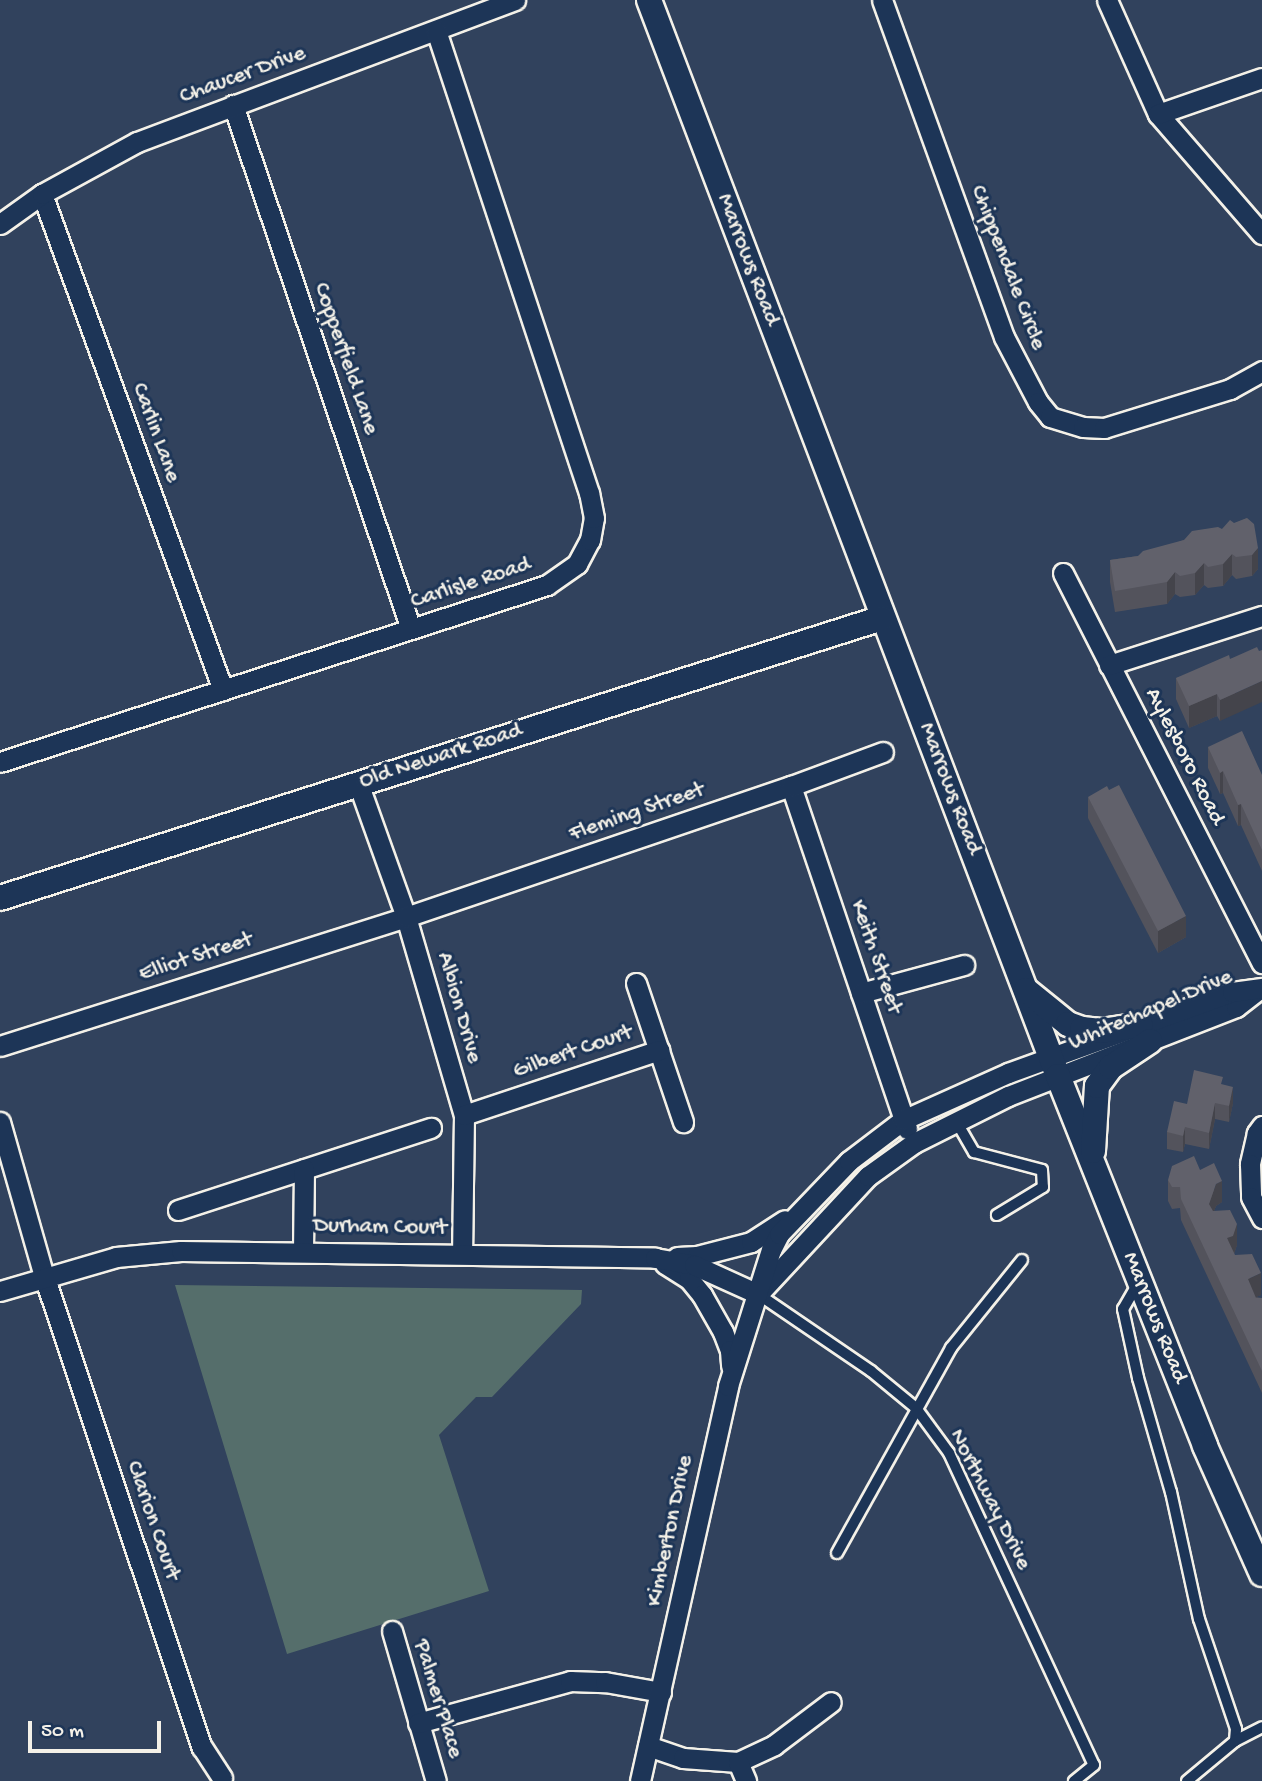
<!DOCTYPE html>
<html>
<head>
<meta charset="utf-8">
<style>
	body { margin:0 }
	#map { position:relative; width:1262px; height:1781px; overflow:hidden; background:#31425d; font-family:"Gochi Hand",sans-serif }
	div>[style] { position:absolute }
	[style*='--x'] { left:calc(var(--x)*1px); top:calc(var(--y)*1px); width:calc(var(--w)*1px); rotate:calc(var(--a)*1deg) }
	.green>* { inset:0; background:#556e6b }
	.roads { filter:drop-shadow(2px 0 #f4f1e8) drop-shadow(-2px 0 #f4f1e8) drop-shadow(0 2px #f4f1e8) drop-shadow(0 -2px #f4f1e8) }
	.service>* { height:10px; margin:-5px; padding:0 5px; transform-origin:5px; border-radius:5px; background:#1d3557 }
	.minor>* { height:19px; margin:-9.5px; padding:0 9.5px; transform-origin:9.5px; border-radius:9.5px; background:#1d3557 }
	.tertiary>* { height:24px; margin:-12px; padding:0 12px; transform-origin:12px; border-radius:12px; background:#1d3557 }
	.wall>* { inset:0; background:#53535c }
	.shaded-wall>* { inset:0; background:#44444b }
	.building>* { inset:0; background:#61616b }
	span { translate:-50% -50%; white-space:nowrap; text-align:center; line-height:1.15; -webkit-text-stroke:6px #1d3557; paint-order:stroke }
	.street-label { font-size:23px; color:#f4f1e8 }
	.scale { position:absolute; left:28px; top:1721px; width:133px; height:32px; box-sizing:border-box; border:4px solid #f4f1e8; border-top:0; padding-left:9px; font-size:21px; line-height:24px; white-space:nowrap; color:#f4f1e8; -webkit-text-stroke:5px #1d3557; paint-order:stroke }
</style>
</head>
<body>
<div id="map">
	<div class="green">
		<i style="clip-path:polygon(175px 1285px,582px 1290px,581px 1304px,492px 1397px,476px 1397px,439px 1435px,489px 1591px,287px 1654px)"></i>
	</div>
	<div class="roads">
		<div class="service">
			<i style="--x:956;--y:1121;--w:36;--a:60"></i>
			<i style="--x:974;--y:1152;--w:70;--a:14.8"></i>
			<i style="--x:1042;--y:1170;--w:17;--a:87"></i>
			<i style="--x:1043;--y:1187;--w:54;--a:148.7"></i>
			<i style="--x:1137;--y:1285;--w:28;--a:120"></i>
			<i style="--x:1123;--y:1309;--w:71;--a:77.7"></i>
			<i style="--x:1138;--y:1378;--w:119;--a:73.9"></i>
			<i style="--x:1171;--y:1492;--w:130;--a:77.6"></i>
			<i style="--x:1199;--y:1619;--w:116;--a:71.4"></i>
			<i style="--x:1236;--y:1729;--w:12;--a:95"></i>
			<i style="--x:758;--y:1294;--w:137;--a:34.3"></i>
			<i style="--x:871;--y:1371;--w:58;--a:39.4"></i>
			<i style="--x:916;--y:1408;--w:56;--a:53.7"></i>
			<i style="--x:949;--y:1453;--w:344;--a:65.1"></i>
			<i style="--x:1094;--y:1765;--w:26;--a:141"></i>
			<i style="--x:837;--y:1553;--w:235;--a:-60.9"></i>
			<i style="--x:951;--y:1348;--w:113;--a:-51.1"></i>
			<i style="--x:1187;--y:1781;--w:62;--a:-39.8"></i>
			<i style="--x:1235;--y:1741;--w:30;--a:-27"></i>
		</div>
		<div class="minor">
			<i style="--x:882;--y:0;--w:358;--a:70.1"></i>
			<i style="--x:1004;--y:337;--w:73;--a:62.4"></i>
			<i style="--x:1038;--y:402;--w:19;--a:51"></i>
			<i style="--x:1050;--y:417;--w:34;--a:17"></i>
			<i style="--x:1083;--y:427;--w:21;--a:3"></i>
			<i style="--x:1104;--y:428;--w:132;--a:-17.2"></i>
			<i style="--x:1230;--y:389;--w:37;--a:-29"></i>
			<i style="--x:1107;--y:0;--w:125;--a:65.9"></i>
			<i style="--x:1158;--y:114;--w:159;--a:49.1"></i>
			<i style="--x:233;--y:105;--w:553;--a:71.24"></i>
			<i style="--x:1158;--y:114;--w:110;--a:-19.1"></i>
			<i style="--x:42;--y:194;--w:528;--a:69.95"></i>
			<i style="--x:0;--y:224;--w:52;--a:-35.5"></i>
			<i style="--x:42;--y:194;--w:108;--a:-28.7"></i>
			<i style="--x:137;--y:142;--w:404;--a:-20.6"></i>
			<i style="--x:1063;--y:573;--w:438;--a:63"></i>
			<i style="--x:1109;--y:665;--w:161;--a:-17.8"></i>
			<i style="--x:0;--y:762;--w:575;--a:-17.93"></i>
			<i style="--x:547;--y:585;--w:37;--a:-35"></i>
			<i style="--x:577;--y:564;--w:27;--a:-62"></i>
			<i style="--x:590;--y:540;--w:22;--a:-80"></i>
			<i style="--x:594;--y:518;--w:25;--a:-101"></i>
			<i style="--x:589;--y:493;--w:487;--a:-108.3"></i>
			<i style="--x:358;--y:783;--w:142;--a:70.3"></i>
			<i style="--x:406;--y:917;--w:206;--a:73.7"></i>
			<i style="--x:464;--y:1115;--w:139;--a:90.8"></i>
			<i style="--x:791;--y:786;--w:362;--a:71.3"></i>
			<i style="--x:636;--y:983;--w:147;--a:71.3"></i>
			<i style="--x:861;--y:993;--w:107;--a:-15.2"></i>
			<i style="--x:0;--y:1046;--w:426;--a:-17.6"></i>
			<i style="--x:406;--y:917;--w:407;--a:-18.8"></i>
			<i style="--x:791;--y:786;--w:98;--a:-20.3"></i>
			<i style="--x:464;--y:1115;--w:206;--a:-18.4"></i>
			<i style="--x:0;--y:1122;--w:160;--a:74.1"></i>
			<i style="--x:44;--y:1276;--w:497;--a:71.5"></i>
			<i style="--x:202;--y:1747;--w:37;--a:57"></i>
			<i style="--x:1262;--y:1126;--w:9;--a:126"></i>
			<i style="--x:1257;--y:1133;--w:32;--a:103"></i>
			<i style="--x:1250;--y:1164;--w:33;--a:88"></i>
			<i style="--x:1251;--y:1197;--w:24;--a:62"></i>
			<i style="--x:178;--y:1210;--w:266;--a:-18"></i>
			<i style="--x:303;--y:1251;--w:82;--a:-89.3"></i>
			<i style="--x:677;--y:1257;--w:20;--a:-3"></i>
			<i style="--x:697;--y:1256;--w:56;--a:-14.5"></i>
			<i style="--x:751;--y:1242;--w:40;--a:-32.9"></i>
			<i style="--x:665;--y:1264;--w:28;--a:32"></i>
			<i style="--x:689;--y:1279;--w:21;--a:51"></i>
			<i style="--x:702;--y:1295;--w:43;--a:60.4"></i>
			<i style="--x:723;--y:1332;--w:19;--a:69"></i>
			<i style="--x:730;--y:1350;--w:16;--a:86"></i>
			<i style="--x:0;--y:1291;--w:121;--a:-16.3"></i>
			<i style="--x:116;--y:1257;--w:65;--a:-5.3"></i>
			<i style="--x:181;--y:1251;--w:474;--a:0.8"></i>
			<i style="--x:655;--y:1258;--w:40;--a:10"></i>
			<i style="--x:694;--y:1265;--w:70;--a:24.4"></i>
			<i style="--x:761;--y:1291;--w:157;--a:-47.1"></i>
			<i style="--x:868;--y:1176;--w:57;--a:-35.7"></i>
			<i style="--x:914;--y:1143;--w:105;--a:-26.6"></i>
			<i style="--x:1008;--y:1096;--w:245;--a:-21.3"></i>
			<i style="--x:1236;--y:1007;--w:29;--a:-38"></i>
			<i style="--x:392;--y:1631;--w:156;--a:73.7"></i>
			<i style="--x:418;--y:1723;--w:158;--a:-15.4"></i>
			<i style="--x:570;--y:1681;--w:35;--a:2"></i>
			<i style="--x:605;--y:1682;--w:57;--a:10.1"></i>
			<i style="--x:648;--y:1746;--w:37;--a:19"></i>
			<i style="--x:683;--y:1758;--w:55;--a:4.2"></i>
			<i style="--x:738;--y:1762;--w:40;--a:-25"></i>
			<i style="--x:774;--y:1745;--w:71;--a:-37"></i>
			<i style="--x:738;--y:1762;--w:21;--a:67"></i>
			<i style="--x:640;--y:1781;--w:405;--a:-77.4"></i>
			<i style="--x:728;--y:1386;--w:143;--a:-72.5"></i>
			<i style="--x:771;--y:1250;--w:18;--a:-63"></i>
			<i style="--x:779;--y:1234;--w:101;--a:-46.2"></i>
			<i style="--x:849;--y:1161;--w:68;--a:-37.2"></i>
			<i style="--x:903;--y:1120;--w:115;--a:-24.1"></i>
			<i style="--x:1008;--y:1073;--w:238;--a:-19.9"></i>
			<i style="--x:1232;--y:992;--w:30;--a:-8"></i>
		</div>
		<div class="tertiary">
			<i style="--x:649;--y:0;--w:1151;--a:69.19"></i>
			<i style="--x:1058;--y:1076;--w:398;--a:68.3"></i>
			<i style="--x:1205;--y:1446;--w:140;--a:66"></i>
			<i style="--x:0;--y:898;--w:925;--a:-17.61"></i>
			<i style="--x:1026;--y:990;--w:54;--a:39"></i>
			<i style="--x:1068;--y:1024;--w:15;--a:20"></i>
			<i style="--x:1082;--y:1029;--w:19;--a:6"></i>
			<i style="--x:1101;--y:1031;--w:40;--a:-8.5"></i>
			<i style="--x:1093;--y:1151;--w:65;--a:-86.5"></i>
			<i style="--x:1097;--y:1086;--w:24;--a:-54"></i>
			<i style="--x:1111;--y:1067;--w:47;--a:-33.7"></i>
		</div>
	</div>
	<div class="wall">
		<i style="clip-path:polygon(1247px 518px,1258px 569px,1252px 576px,1236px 579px,1232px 575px,1223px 586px,1208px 588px,1204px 585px,1195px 595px,1180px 597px,1175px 594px,1167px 604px,1115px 612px,1110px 582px,1110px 560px,1138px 556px,1184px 540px,1222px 529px)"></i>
		<i style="clip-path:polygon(1259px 651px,1220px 721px,1217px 716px,1189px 728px,1176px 699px,1176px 678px,1230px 659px)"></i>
		<i style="clip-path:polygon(1208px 747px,1262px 775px,1262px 871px,1241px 825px,1238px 826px,1223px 793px,1220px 794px,1208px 768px)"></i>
		<i style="clip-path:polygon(1088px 797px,1186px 937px,1158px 953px,1088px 818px)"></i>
		<i style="clip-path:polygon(1223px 1085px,1233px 1103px,1229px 1122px,1215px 1119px,1209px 1149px,1185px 1144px,1183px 1152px,1167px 1149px,1167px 1132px,1187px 1104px)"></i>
		<i style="clip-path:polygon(1200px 1170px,1222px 1202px,1216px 1206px,1214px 1211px,1237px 1245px,1234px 1254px,1261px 1295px,1256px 1297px,1262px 1298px,1262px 1393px,1181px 1220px,1180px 1208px,1172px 1209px,1168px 1201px,1168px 1180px)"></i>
	</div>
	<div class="shaded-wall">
		<i style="clip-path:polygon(1258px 548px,1258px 569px,1252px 576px,1252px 555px)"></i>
		<i style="clip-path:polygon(1232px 554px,1232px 575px,1223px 586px,1223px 564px)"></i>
		<i style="clip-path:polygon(1204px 563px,1204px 585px,1195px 595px,1195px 573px)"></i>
		<i style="clip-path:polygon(1175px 572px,1175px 594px,1167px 604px,1167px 582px)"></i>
		<i style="clip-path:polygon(1262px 681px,1262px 702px,1220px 721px,1220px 700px)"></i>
		<i style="clip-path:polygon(1217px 694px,1217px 716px,1189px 728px,1189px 706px)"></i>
		<i style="clip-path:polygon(1223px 771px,1223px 793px,1220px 794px,1220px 773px)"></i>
		<i style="clip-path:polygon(1241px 804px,1241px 825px,1238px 826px,1238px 805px)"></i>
		<i style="clip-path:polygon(1186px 916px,1186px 937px,1158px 953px,1158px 931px)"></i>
		<i style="clip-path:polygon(1233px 1087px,1233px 1103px,1229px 1122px,1229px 1106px)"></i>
		<i style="clip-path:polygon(1215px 1103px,1215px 1119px,1209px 1149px,1209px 1133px)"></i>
		<i style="clip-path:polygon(1185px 1127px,1185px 1144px,1183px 1152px,1183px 1136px)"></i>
		<i style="clip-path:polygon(1222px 1181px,1222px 1202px,1216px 1206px,1209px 1225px,1209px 1204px,1216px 1184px)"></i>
		<i style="clip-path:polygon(1237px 1224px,1237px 1245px,1233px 1257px,1227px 1238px)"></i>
		<i style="clip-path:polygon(1261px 1273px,1261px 1295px,1248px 1301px,1248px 1279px)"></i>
	</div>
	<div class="building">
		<i style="clip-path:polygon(1247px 518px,1254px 524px,1258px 548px,1252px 555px,1236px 557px,1232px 554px,1223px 564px,1208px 567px,1204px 563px,1195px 573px,1180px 576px,1175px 572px,1167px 582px,1115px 591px,1110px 560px,1138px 556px,1143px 551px,1184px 540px,1192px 531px,1218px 527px,1222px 529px,1230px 520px,1234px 523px)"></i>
		<i style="clip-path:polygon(1257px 647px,1259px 651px,1262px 650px,1262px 681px,1220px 700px,1217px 694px,1189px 706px,1176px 678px,1229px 655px,1230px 659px)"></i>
		<i style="clip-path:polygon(1242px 731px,1262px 775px,1262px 850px,1241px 804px,1238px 805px,1223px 771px,1220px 773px,1208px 747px)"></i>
		<i style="clip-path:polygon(1119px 785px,1186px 916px,1158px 931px,1088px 797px,1107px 786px,1109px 790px)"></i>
		<i style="clip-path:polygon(1194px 1070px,1223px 1077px,1221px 1084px,1233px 1087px,1229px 1106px,1215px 1103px,1209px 1133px,1185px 1127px,1183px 1136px,1167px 1132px,1174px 1101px,1187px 1104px)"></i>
		<i style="clip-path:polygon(1194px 1156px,1200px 1170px,1214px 1163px,1222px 1181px,1216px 1184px,1209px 1204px,1213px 1211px,1230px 1210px,1237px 1224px,1233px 1236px,1227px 1238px,1235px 1255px,1252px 1254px,1261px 1273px,1248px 1279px,1256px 1298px,1262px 1298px,1262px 1371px,1181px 1199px,1180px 1187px,1172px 1187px,1168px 1180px,1172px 1166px)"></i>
	</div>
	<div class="street-label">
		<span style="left:243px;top:76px;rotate:-20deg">Chaucer Drive</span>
		<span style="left:747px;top:260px;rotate:69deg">Marrows Road</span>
		<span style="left:1007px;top:268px;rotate:69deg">Chippendale Circle</span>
		<span style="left:345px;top:359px;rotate:71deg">Copperfield Lane</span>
		<span style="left:155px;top:433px;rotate:70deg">Carlin Lane</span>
		<span style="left:471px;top:584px;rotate:-18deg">Carlisle Road</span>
		<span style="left:441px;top:757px;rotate:-18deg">Old Newark Road</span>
		<span style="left:1184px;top:757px;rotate:63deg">Aylesboro Road</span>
		<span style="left:949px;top:789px;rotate:69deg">Marrows Road</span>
		<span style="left:637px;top:813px;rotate:-19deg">Fleming Street</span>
		<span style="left:875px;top:957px;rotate:71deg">Keith Street</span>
		<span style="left:196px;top:958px;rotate:-18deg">Elliot Street</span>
		<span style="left:458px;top:1008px;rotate:74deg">Albion Drive</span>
		<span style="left:1151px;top:1011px;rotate:-23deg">Whitechapel Drive</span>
		<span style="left:573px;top:1053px;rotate:-19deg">Gilbert Court</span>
		<span style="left:380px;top:1228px;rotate:1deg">Durham Court</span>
		<span style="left:1154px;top:1318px;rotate:68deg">Marrows Road</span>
		<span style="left:989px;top:1500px;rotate:63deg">Northway Drive</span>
		<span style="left:152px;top:1521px;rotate:71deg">Clarion Court</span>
		<span style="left:671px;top:1531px;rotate:-78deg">Kimberton Drive</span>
		<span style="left:437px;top:1699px;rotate:73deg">Palmer Place</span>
	</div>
	<div class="scale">50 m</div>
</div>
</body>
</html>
